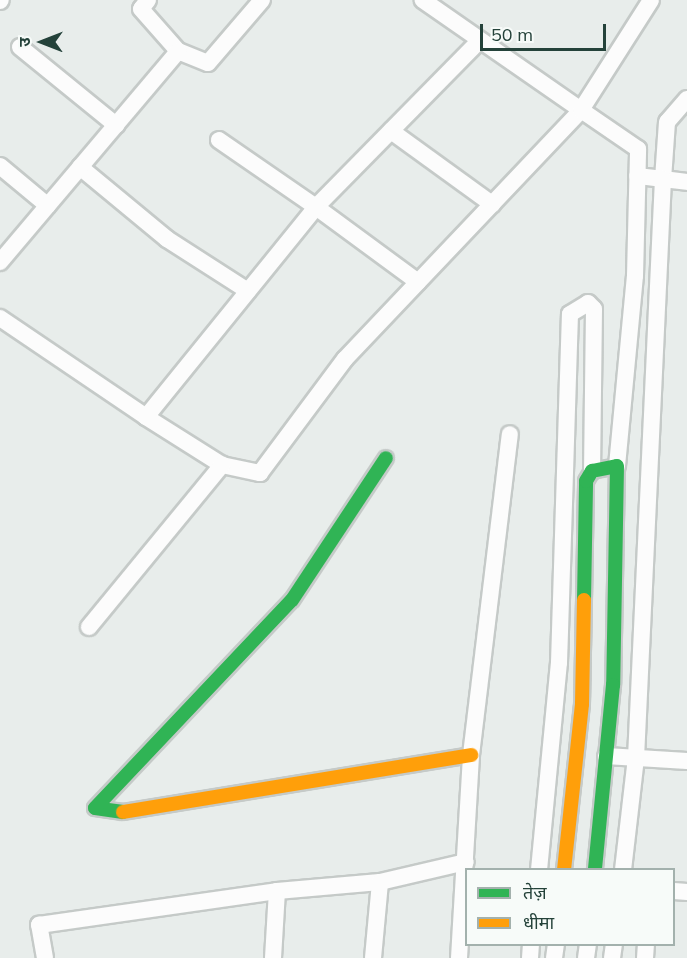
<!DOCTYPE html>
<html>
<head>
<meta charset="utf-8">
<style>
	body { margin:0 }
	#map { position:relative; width:687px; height:958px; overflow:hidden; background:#e8edeb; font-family:Mulish,"Noto Sans Devanagari",sans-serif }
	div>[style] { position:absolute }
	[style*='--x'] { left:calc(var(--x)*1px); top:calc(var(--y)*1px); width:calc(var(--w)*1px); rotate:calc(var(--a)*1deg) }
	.roads { filter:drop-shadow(2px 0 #c5cac8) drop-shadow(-2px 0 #c5cac8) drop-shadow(0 2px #c5cac8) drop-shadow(0 -2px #c5cac8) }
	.street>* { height:16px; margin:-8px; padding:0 8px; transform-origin:8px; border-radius:8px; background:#fcfcfc }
	.fast>* { height:14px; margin:-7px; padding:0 7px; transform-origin:7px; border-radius:7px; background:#30b455 }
	.slow>* { height:14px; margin:-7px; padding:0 7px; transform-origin:7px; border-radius:7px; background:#ff9f0a }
	span { translate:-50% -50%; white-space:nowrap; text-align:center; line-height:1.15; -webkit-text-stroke:4.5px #f7fbf9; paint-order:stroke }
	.legend { position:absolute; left:465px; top:868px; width:210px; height:78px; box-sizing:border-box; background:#f7fbf9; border:2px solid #a3b1ad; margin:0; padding:8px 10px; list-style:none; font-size:18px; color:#24423a }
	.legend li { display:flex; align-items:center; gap:12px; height:30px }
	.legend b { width:30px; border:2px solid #a3b1ad }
	.north { position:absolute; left:12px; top:12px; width:60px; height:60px; -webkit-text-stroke:4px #f7fbf9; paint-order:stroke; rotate:270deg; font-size:16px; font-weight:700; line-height:24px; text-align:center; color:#24423a }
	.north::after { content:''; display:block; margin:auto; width:21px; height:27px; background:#24423a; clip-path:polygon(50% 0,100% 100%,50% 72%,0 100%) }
	.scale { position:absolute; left:480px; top:24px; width:126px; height:27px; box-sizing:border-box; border:3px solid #24423a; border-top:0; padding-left:8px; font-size:18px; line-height:21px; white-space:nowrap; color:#24423a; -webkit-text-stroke:4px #f7fbf9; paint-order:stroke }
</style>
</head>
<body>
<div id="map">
	<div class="roads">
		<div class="street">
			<i style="--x:148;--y:0;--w:11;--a:128"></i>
			<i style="--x:141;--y:9;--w:56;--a:48.6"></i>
			<i style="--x:178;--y:51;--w:32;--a:22"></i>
			<i style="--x:208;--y:63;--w:83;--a:-49.4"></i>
			<i style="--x:0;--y:1;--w:1;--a:-45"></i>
			<i style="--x:20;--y:47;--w:124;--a:39.1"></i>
			<i style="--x:687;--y:99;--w:30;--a:131"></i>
			<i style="--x:667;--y:122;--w:57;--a:94"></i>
			<i style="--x:663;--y:179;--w:24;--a:7"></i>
			<i style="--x:391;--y:131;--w:125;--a:35.9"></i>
			<i style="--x:0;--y:166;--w:62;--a:39.8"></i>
			<i style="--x:80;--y:167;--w:113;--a:39.6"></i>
			<i style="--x:167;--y:239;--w:96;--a:32.7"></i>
			<i style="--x:0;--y:262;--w:276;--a:-49.8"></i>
			<i style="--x:418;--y:282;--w:127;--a:-143.7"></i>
			<i style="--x:316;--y:207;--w:231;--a:-45.5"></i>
			<i style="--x:0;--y:318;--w:176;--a:34.1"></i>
			<i style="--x:146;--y:417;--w:270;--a:-51"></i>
			<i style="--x:316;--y:207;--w:118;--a:-145.4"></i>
			<i style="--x:146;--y:417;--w:90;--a:32.3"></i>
			<i style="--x:222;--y:465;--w:39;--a:12"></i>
			<i style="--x:260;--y:473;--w:142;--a:-53.3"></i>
			<i style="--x:345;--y:359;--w:343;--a:-46.5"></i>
			<i style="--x:581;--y:110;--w:193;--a:-145.2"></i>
			<i style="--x:617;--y:466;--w:191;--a:-84.6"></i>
			<i style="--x:635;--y:276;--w:127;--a:-88.6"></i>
			<i style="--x:638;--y:149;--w:69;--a:-145.6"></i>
			<i style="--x:581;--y:110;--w:130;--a:-57.5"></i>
			<i style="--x:89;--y:627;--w:210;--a:-50.6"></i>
			<i style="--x:606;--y:756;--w:81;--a:3.5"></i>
			<i style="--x:539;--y:870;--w:208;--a:-84.5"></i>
			<i style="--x:559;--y:663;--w:349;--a:-88.2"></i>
			<i style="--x:570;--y:314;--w:21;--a:-31"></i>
			<i style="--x:588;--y:303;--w:8;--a:45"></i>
			<i style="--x:594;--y:309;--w:162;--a:90.7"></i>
			<i style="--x:623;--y:870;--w:113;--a:-83.4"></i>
			<i style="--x:636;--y:758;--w:580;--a:-87.33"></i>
			<i style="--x:663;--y:179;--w:26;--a:-173"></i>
			<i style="--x:674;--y:891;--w:13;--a:4"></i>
			<i style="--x:45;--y:958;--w:34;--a:-100"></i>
			<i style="--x:39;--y:925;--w:240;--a:-8.1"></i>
			<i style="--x:273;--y:958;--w:67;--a:-86.6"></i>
			<i style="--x:277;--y:891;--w:103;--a:-5"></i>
			<i style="--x:380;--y:882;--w:88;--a:-13.1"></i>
			<i style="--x:373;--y:958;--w:76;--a:-84.7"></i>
			<i style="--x:459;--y:958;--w:203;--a:-86.6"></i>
			<i style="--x:471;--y:755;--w:323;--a:-83.1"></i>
			<i style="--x:530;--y:958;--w:14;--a:-86"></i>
			<i style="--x:554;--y:958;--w:14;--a:-82"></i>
			<i style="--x:586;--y:958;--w:14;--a:-82"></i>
			<i style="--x:612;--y:958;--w:14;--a:-82"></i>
			<i style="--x:645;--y:958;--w:14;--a:-86"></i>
		</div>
		<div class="fast">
			<i style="--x:584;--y:600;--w:119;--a:-89"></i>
			<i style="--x:586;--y:481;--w:12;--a:-59"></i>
			<i style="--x:592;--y:471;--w:25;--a:-11"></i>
			<i style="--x:617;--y:466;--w:219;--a:91"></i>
			<i style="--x:613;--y:685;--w:186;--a:95.6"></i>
			<i style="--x:123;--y:812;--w:28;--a:-172"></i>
			<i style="--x:95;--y:808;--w:286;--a:-46.6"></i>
			<i style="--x:292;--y:600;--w:170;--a:-56.5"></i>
		</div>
		<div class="slow">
			<i style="--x:123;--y:812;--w:353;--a:-9.3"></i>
			<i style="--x:564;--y:870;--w:167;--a:-83.8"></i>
			<i style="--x:582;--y:704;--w:104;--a:-88.9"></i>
		</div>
	</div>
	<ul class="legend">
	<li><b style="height:8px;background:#30b455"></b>तेज़</li>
	<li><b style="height:8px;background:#ff9f0a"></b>धीमा</li>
	</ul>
	<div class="north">उ</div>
	<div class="scale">50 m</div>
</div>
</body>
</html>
